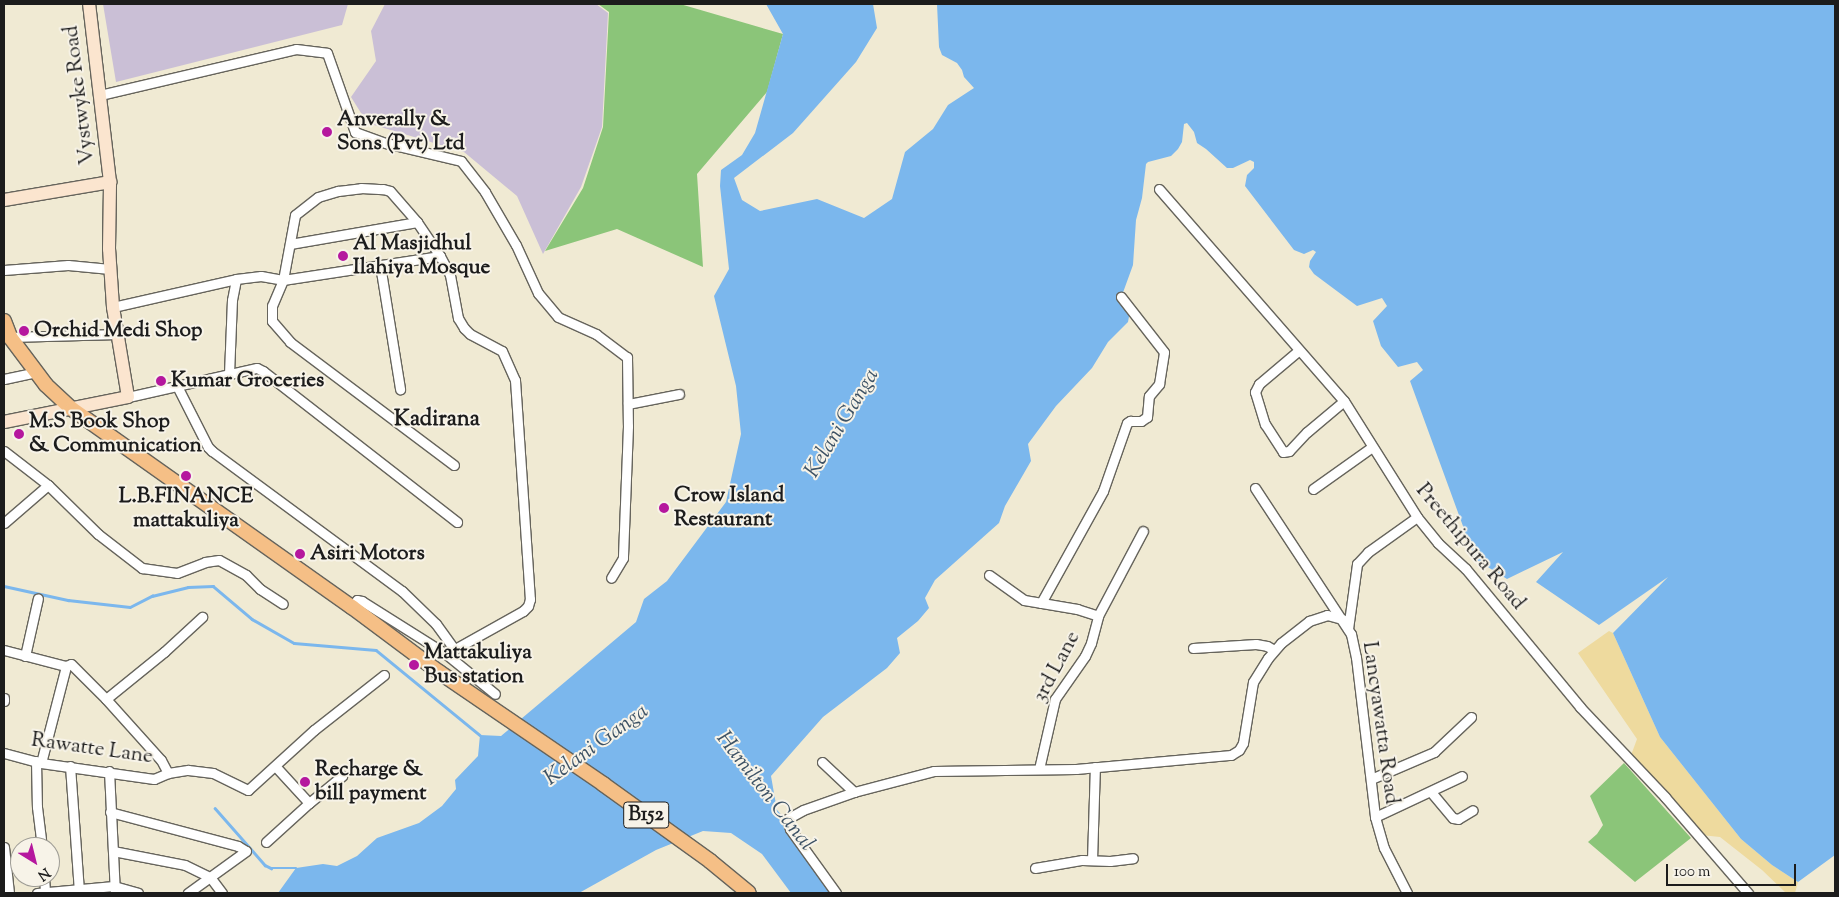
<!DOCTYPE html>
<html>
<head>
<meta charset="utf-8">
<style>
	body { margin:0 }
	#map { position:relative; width:1839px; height:897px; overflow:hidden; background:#f0ead3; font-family:"Sorts Mill Goudy",serif }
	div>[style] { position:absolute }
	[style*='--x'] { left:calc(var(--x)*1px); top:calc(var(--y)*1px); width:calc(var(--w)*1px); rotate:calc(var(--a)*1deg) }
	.industrial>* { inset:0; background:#cabfd6 }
	.green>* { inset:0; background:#8bc579 }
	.sand>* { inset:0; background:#eeda9e }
	.water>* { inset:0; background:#7bb7ed }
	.stream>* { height:2.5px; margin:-1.25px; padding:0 1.25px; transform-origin:1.25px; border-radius:1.25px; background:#7bb7ed }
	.roads { filter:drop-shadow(1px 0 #66645c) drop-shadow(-1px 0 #66645c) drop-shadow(0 1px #66645c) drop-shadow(0 -1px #66645c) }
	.street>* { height:9px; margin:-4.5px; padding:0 4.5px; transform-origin:4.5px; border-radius:4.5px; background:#fff }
	.secondary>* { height:12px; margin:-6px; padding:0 6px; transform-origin:6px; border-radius:6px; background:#fbe5cf }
	.primary>* { height:14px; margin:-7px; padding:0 7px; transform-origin:7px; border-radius:7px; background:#f5bf86 }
	.dots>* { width:14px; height:14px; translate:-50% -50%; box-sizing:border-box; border:2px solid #f7f3e8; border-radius:50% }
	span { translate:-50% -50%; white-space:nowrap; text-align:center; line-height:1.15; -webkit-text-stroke:4px #f7f3e8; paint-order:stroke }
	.shield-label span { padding:1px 4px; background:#f7f3e8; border:1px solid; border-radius:4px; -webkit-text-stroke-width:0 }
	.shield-label { font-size:20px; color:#1c1c1c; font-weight:700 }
	.street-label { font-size:21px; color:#1c1c1c }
	.poi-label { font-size:21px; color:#1c1c1c; font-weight:700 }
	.left { translate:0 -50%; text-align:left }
	.neighbourhood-label { font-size:22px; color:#1c1c1c; font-weight:700 }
	.water-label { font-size:22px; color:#3d5265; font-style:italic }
	.frame { position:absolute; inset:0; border:5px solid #1c1c1c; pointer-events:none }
	.north { position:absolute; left:10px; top:837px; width:50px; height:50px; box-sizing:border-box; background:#f7f3e8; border:1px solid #9f9d96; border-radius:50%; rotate:144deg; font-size:14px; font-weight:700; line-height:20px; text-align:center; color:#1c1c1c }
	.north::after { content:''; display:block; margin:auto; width:18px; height:22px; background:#b5179e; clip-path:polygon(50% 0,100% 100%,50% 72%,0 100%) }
	.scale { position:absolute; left:1666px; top:864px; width:130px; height:22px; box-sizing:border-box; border:2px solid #1c1c1c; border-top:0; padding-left:6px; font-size:15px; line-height:18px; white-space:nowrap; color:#1c1c1c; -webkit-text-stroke:4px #f7f3e8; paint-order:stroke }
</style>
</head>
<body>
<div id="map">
	<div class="industrial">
		<i style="clip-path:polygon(103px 4px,348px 4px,342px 25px,116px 82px)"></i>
		<i style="clip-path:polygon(385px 4px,596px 4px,608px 13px,602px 127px,581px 187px,543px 254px,517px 196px,464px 152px,374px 125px,361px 113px,351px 97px,376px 61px,371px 31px)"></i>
	</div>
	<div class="green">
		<i style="clip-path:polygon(598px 4px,680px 4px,783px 34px,767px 92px,697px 174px,703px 267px,617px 229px,545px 251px,583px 188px,603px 127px,609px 12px)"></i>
		<i style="clip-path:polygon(1624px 763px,1691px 838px,1635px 882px,1588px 842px,1597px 834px,1603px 825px,1590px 796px)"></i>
	</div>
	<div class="sand">
		<i style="clip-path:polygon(1609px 631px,1613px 633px,1660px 737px,1741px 839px,1772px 865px,1798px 882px,1795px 893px,1786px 893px,1762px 870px,1720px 837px,1701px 835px,1630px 758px,1637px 739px,1578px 653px)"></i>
	</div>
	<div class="water">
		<i style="clip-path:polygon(766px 4px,873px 4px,877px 28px,856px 62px,793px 133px,734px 178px,742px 200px,760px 211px,817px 199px,864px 218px,892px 199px,905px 152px,933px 129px,948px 105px,974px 88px,964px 77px,962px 70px,957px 63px,942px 55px,939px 47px,937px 4px,1835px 4px,1835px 855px,1798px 882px,1772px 865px,1741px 839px,1660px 737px,1613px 633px,1668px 577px,1599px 625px,1536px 582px,1563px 552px,1507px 579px,1475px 559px,1410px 381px,1423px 370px,1417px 362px,1398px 367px,1381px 346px,1373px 321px,1387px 306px,1382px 298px,1357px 306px,1314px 274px,1309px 267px,1310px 261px,1316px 252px,1313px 250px,1304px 254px,1294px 250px,1245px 186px,1247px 175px,1254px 168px,1254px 162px,1250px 160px,1233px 168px,1227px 168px,1206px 149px,1197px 143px,1194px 132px,1187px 123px,1184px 124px,1182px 142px,1178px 149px,1171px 156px,1148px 162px,1146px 164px,1142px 198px,1136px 220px,1133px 265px,1121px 298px,1130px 311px,1128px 322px,1108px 342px,1092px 368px,1056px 406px,1028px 444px,1031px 461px,1005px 506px,999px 523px,935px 580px,925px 598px,929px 608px,918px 621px,897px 638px,900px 653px,887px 668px,823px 717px,771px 776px,777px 810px,796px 831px,830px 893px,791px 893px,762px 854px,731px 833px,703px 831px,656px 850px,579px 893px,278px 893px,296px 868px,323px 864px,337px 866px,357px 856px,377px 838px,419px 823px,442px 806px,456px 789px,455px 780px,478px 756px,480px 735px,501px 736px,636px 622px,644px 599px,667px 581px,726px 502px,741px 434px,736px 386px,714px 296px,729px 269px,720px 186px,721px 170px,742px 155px,755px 133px,783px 34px)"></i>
	</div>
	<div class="stream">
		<i style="--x:4;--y:586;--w:66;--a:12.3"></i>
		<i style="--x:68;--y:600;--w:62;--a:6.4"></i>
		<i style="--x:130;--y:607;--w:25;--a:-27"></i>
		<i style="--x:152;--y:596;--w:37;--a:-14"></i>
		<i style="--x:188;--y:587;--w:25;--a:-2"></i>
		<i style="--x:213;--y:586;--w:51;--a:40.2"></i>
		<i style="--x:252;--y:619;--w:48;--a:29.7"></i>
		<i style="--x:294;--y:643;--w:82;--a:4.9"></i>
		<i style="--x:376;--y:650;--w:134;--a:39.3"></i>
		<i style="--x:215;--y:808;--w:76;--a:48.7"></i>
		<i style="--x:265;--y:865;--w:7;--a:27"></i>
		<i style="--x:271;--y:868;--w:25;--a:0"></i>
	</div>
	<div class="roads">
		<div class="street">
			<i style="--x:100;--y:95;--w:201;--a:-13.2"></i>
			<i style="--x:296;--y:49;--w:31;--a:7"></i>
			<i style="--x:327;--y:53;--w:84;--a:70.5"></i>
			<i style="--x:355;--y:132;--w:33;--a:20"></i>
			<i style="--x:386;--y:143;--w:77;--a:13.5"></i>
			<i style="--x:461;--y:161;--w:39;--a:52"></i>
			<i style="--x:485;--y:192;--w:61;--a:59.7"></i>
			<i style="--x:516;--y:245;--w:53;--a:65.4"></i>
			<i style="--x:538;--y:293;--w:31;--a:50"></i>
			<i style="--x:558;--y:317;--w:42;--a:24.1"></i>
			<i style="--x:596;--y:334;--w:39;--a:37"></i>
			<i style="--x:627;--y:357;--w:69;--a:89.2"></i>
			<i style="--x:628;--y:426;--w:132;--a:92.2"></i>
			<i style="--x:623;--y:558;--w:23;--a:121"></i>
			<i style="--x:1159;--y:189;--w:281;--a:48.9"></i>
			<i style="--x:1344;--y:401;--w:137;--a:57.8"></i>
			<i style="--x:1417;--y:517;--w:33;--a:51"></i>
			<i style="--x:1438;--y:543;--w:38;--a:43"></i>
			<i style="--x:1466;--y:569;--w:179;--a:50.4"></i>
			<i style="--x:1580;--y:707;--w:124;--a:46.6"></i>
			<i style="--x:1665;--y:797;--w:127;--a:49.2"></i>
			<i style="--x:290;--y:244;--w:129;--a:-9.8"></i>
			<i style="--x:440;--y:256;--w:159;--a:171.3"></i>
			<i style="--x:283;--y:280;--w:28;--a:113"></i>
			<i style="--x:272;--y:306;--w:15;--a:90"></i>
			<i style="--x:272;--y:321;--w:28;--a:49"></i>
			<i style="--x:290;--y:342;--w:205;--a:36.9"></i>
			<i style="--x:380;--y:265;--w:126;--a:80.8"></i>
			<i style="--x:4;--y:270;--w:64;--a:-4.5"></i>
			<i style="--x:68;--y:265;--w:42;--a:5.4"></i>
			<i style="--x:113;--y:307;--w:126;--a:-12.8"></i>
			<i style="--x:236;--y:279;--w:25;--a:-7"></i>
			<i style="--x:261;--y:276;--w:22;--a:10"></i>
			<i style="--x:283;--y:280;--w:66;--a:-79.5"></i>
			<i style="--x:295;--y:215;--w:29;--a:-38"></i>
			<i style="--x:318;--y:197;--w:21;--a:-17"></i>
			<i style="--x:338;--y:191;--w:23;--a:-7"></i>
			<i style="--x:361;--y:188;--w:22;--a:3"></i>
			<i style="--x:383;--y:189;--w:7;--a:16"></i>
			<i style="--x:390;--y:191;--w:41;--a:48.9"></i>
			<i style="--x:417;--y:222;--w:41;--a:55.9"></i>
			<i style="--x:440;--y:256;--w:21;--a:62"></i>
			<i style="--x:450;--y:275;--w:44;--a:79.5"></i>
			<i style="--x:458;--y:318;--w:12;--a:59"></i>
			<i style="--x:464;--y:328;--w:8;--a:45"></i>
			<i style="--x:470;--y:334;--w:36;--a:28"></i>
			<i style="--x:502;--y:351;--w:32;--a:66"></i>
			<i style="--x:515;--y:380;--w:220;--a:86.1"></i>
			<i style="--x:530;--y:599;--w:7;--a:106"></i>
			<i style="--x:528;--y:606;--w:7;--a:135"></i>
			<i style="--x:523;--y:611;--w:88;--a:150.8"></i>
			<i style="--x:446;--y:654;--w:99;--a:-147.8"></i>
			<i style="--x:362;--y:601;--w:5;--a:-169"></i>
			<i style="--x:357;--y:600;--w:9;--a:126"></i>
			<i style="--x:10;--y:337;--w:108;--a:-1.6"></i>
			<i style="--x:1298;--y:351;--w:51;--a:139.8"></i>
			<i style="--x:1259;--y:384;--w:9;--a:117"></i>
			<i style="--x:1255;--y:392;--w:34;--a:73"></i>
			<i style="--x:1265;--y:424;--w:33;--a:57"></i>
			<i style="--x:1283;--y:452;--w:6;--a:-9"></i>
			<i style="--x:1289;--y:451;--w:26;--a:-47"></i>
			<i style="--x:1307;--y:432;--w:48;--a:-40"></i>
			<i style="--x:229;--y:374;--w:74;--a:-87.7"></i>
			<i style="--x:232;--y:300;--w:21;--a:-79"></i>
			<i style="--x:4;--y:379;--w:33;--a:-12"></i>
			<i style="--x:177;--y:386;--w:68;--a:63.1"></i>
			<i style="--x:208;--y:447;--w:6;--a:45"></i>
			<i style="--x:212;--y:451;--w:236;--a:36.4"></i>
			<i style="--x:402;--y:591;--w:47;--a:44.1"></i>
			<i style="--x:436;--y:624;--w:31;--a:54"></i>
			<i style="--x:128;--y:397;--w:132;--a:-12.7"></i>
			<i style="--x:257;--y:368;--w:7;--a:27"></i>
			<i style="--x:263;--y:371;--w:246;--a:37.9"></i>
			<i style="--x:628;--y:404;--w:52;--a:-11.1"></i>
			<i style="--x:4;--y:451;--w:56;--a:37.7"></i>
			<i style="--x:48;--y:485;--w:70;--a:44.4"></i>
			<i style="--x:98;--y:534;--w:56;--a:37.7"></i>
			<i style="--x:142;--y:568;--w:35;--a:8"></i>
			<i style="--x:177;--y:573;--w:30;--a:-21"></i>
			<i style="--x:205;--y:562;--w:14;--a:-8"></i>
			<i style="--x:219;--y:560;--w:31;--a:29"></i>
			<i style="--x:246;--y:575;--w:20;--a:45"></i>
			<i style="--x:260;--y:589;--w:27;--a:33"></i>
			<i style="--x:1255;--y:488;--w:175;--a:56.7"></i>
			<i style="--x:1351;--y:634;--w:24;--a:78"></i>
			<i style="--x:1356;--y:657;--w:161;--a:83.2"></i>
			<i style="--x:1375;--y:817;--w:32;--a:74"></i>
			<i style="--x:1384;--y:848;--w:51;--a:62.9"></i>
			<i style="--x:1313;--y:489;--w:72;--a:-35.4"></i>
			<i style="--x:4;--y:523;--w:58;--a:-40.8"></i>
			<i style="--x:989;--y:575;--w:43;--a:35.5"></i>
			<i style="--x:1024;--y:600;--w:54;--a:9.6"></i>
			<i style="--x:1077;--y:609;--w:22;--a:18"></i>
			<i style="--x:1041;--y:603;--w:128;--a:-61"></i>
			<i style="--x:1103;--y:491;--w:72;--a:-70.6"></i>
			<i style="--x:1127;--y:423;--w:4;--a:-34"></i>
			<i style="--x:1130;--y:421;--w:11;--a:0"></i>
			<i style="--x:1141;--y:421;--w:7;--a:-34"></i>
			<i style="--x:1147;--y:417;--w:21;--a:-85"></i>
			<i style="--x:1149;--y:396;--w:16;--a:-50"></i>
			<i style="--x:1159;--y:384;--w:32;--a:-81"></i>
			<i style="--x:1164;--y:352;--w:70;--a:-128"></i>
			<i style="--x:1348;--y:629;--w:66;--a:-82.1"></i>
			<i style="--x:1357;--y:564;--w:16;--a:-47"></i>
			<i style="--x:1368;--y:552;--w:60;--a:-35.5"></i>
			<i style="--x:1193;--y:648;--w:63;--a:-3.6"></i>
			<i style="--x:1256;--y:644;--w:11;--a:10"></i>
			<i style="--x:1267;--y:646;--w:8;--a:30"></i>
			<i style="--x:4;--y:650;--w:64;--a:14.5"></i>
			<i style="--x:66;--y:666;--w:5;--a:-22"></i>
			<i style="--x:71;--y:664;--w:49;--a:45"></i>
			<i style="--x:106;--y:699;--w:82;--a:48"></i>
			<i style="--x:161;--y:760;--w:15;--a:62"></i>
			<i style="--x:446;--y:654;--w:63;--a:39.2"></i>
			<i style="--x:25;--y:656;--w:59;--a:-77.4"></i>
			<i style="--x:4;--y:698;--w:3;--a:90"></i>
			<i style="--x:106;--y:699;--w:75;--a:-39"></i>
			<i style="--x:164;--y:652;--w:52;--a:-42.6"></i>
			<i style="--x:4;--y:753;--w:38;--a:15"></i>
			<i style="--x:41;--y:763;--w:114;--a:8.1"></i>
			<i style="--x:154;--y:779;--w:15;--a:-23"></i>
			<i style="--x:168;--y:773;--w:20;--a:-9"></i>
			<i style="--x:188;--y:770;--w:25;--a:7"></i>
			<i style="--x:213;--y:773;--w:39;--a:26"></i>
			<i style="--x:248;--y:790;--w:89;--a:-42.3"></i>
			<i style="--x:314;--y:730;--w:89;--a:-38.2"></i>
			<i style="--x:36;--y:761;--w:46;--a:88.8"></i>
			<i style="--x:37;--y:807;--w:40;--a:82.9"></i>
			<i style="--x:822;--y:762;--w:44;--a:43.2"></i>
			<i style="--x:41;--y:763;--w:100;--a:-75.5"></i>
			<i style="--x:70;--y:766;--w:127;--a:85.9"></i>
			<i style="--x:1039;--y:769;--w:72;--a:-77.1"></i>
			<i style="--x:1055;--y:699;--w:52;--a:-55.1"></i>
			<i style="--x:1085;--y:656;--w:14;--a:-65"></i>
			<i style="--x:1091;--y:643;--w:28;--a:-75"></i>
			<i style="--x:1098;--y:616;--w:96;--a:-62.1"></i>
			<i style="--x:109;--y:771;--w:122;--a:87.2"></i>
			<i style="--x:1371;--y:779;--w:69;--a:-23.2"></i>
			<i style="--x:1434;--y:752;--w:51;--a:-43.4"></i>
			<i style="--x:1431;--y:792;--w:34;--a:50"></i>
			<i style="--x:1453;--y:818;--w:5;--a:11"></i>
			<i style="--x:1458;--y:819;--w:17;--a:-31"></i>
			<i style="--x:309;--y:803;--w:43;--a:-39.3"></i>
			<i style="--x:110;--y:812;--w:132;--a:14.9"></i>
			<i style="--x:238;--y:846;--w:9;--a:32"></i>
			<i style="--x:246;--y:851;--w:72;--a:144.1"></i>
			<i style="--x:1375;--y:817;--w:96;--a:-25.2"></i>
			<i style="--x:266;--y:842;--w:58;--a:-42.2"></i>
			<i style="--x:309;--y:803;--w:49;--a:-132.5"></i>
			<i style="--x:4;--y:847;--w:46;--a:83.8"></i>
			<i style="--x:113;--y:851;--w:73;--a:11"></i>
			<i style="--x:185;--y:865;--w:28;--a:26"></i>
			<i style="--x:210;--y:877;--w:20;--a:53"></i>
			<i style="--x:1092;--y:860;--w:93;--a:-88.2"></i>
			<i style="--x:1035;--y:868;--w:48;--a:-9.7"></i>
			<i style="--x:1082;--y:860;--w:28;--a:2"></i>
			<i style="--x:1110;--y:861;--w:23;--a:-7"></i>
			<i style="--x:44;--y:877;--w:16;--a:86"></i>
			<i style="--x:37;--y:893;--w:77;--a:-5.2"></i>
			<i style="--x:114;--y:886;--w:25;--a:16"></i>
			<i style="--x:836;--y:893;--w:79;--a:-125.7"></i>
			<i style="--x:790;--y:829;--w:10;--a:-107"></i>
			<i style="--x:787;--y:819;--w:18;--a:-29"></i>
			<i style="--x:803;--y:810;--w:54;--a:-19.4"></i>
			<i style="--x:854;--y:792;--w:83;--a:-14.7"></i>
			<i style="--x:934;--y:771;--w:142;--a:-0.8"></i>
			<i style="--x:1076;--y:769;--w:156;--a:-5.2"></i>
			<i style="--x:1231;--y:755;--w:9;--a:-32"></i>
			<i style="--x:1239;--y:750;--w:8;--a:-60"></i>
			<i style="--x:1243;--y:743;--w:62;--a:-80.7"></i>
			<i style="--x:1253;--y:682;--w:28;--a:-58"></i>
			<i style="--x:1268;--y:658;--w:20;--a:-49"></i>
			<i style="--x:1281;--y:643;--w:36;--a:-38"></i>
			<i style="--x:1309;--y:621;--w:19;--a:-18"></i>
			<i style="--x:1327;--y:615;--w:16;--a:15"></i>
		</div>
		<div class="secondary">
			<i style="--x:4;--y:200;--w:108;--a:-9.6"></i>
			<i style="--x:4;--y:422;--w:126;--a:-11.4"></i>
			<i style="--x:128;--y:397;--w:91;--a:-99.5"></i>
			<i style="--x:113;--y:307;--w:58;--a:-93.9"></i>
			<i style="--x:109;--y:249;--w:67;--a:-89.1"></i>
			<i style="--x:110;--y:182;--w:179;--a:-96.7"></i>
		</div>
		<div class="primary">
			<i style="--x:4;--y:321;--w:17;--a:69"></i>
			<i style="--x:10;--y:337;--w:60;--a:53.1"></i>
			<i style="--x:46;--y:385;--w:35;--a:43"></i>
			<i style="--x:72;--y:409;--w:343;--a:35.3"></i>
			<i style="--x:352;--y:607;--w:109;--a:36.8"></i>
			<i style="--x:439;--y:672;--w:199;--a:34.3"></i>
			<i style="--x:603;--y:784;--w:132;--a:35.7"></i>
			<i style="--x:710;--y:861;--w:50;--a:39.4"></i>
		</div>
	</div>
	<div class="dots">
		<i style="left:327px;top:132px;background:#b5179e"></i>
		<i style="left:343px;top:256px;background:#b5179e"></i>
		<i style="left:24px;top:331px;background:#b5179e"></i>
		<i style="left:161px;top:381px;background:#b5179e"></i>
		<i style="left:19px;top:434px;background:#b5179e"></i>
		<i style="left:186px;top:476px;background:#b5179e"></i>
		<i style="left:664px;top:508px;background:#b5179e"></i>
		<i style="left:300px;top:554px;background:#b5179e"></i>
		<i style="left:414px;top:665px;background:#b5179e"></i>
		<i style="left:305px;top:782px;background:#b5179e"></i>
	</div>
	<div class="shield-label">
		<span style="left:646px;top:815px">B152</span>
	</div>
	<div class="street-label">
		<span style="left:80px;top:95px;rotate:-97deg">Vystwyke Road</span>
		<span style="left:1470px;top:547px;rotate:50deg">Preethipura Road</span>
		<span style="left:1057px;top:667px;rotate:-62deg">3rd Lane</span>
		<span style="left:1380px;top:723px;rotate:82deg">Lancyawatta Road</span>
		<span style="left:92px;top:749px;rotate:8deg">Rawatte Lane</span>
	</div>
	<div class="poi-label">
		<span class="left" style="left:337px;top:132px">Anverally &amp;<br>Sons (Pvt) Ltd</span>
		<span class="left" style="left:353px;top:256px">Al Masjidhul<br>Ilahiya Mosque</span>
		<span class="left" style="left:34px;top:331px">Orchid Medi Shop</span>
		<span class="left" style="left:171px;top:381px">Kumar Groceries</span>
		<span class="left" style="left:29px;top:434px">M.S Book Shop<br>&amp; Communication</span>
		<span class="left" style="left:674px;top:508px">Crow Island<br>Restaurant</span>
		<span style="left:186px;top:509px">L.B.FINANCE<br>mattakuliya</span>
		<span class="left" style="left:310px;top:554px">Asiri Motors</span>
		<span class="left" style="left:424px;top:665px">Mattakuliya<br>Bus station</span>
		<span class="left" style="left:315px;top:782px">Recharge &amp;<br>bill payment</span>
	</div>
	<div class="neighbourhood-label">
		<span style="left:437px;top:421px">Kadirana</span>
	</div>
	<div class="water-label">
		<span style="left:843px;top:424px;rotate:-59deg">Kelani Ganga</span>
		<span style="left:597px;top:746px;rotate:-36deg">Kelani Ganga</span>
		<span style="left:764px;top:792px;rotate:52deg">Hamilton Canal</span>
	</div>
	<div class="frame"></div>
	<div class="north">N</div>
	<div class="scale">100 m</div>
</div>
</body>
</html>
